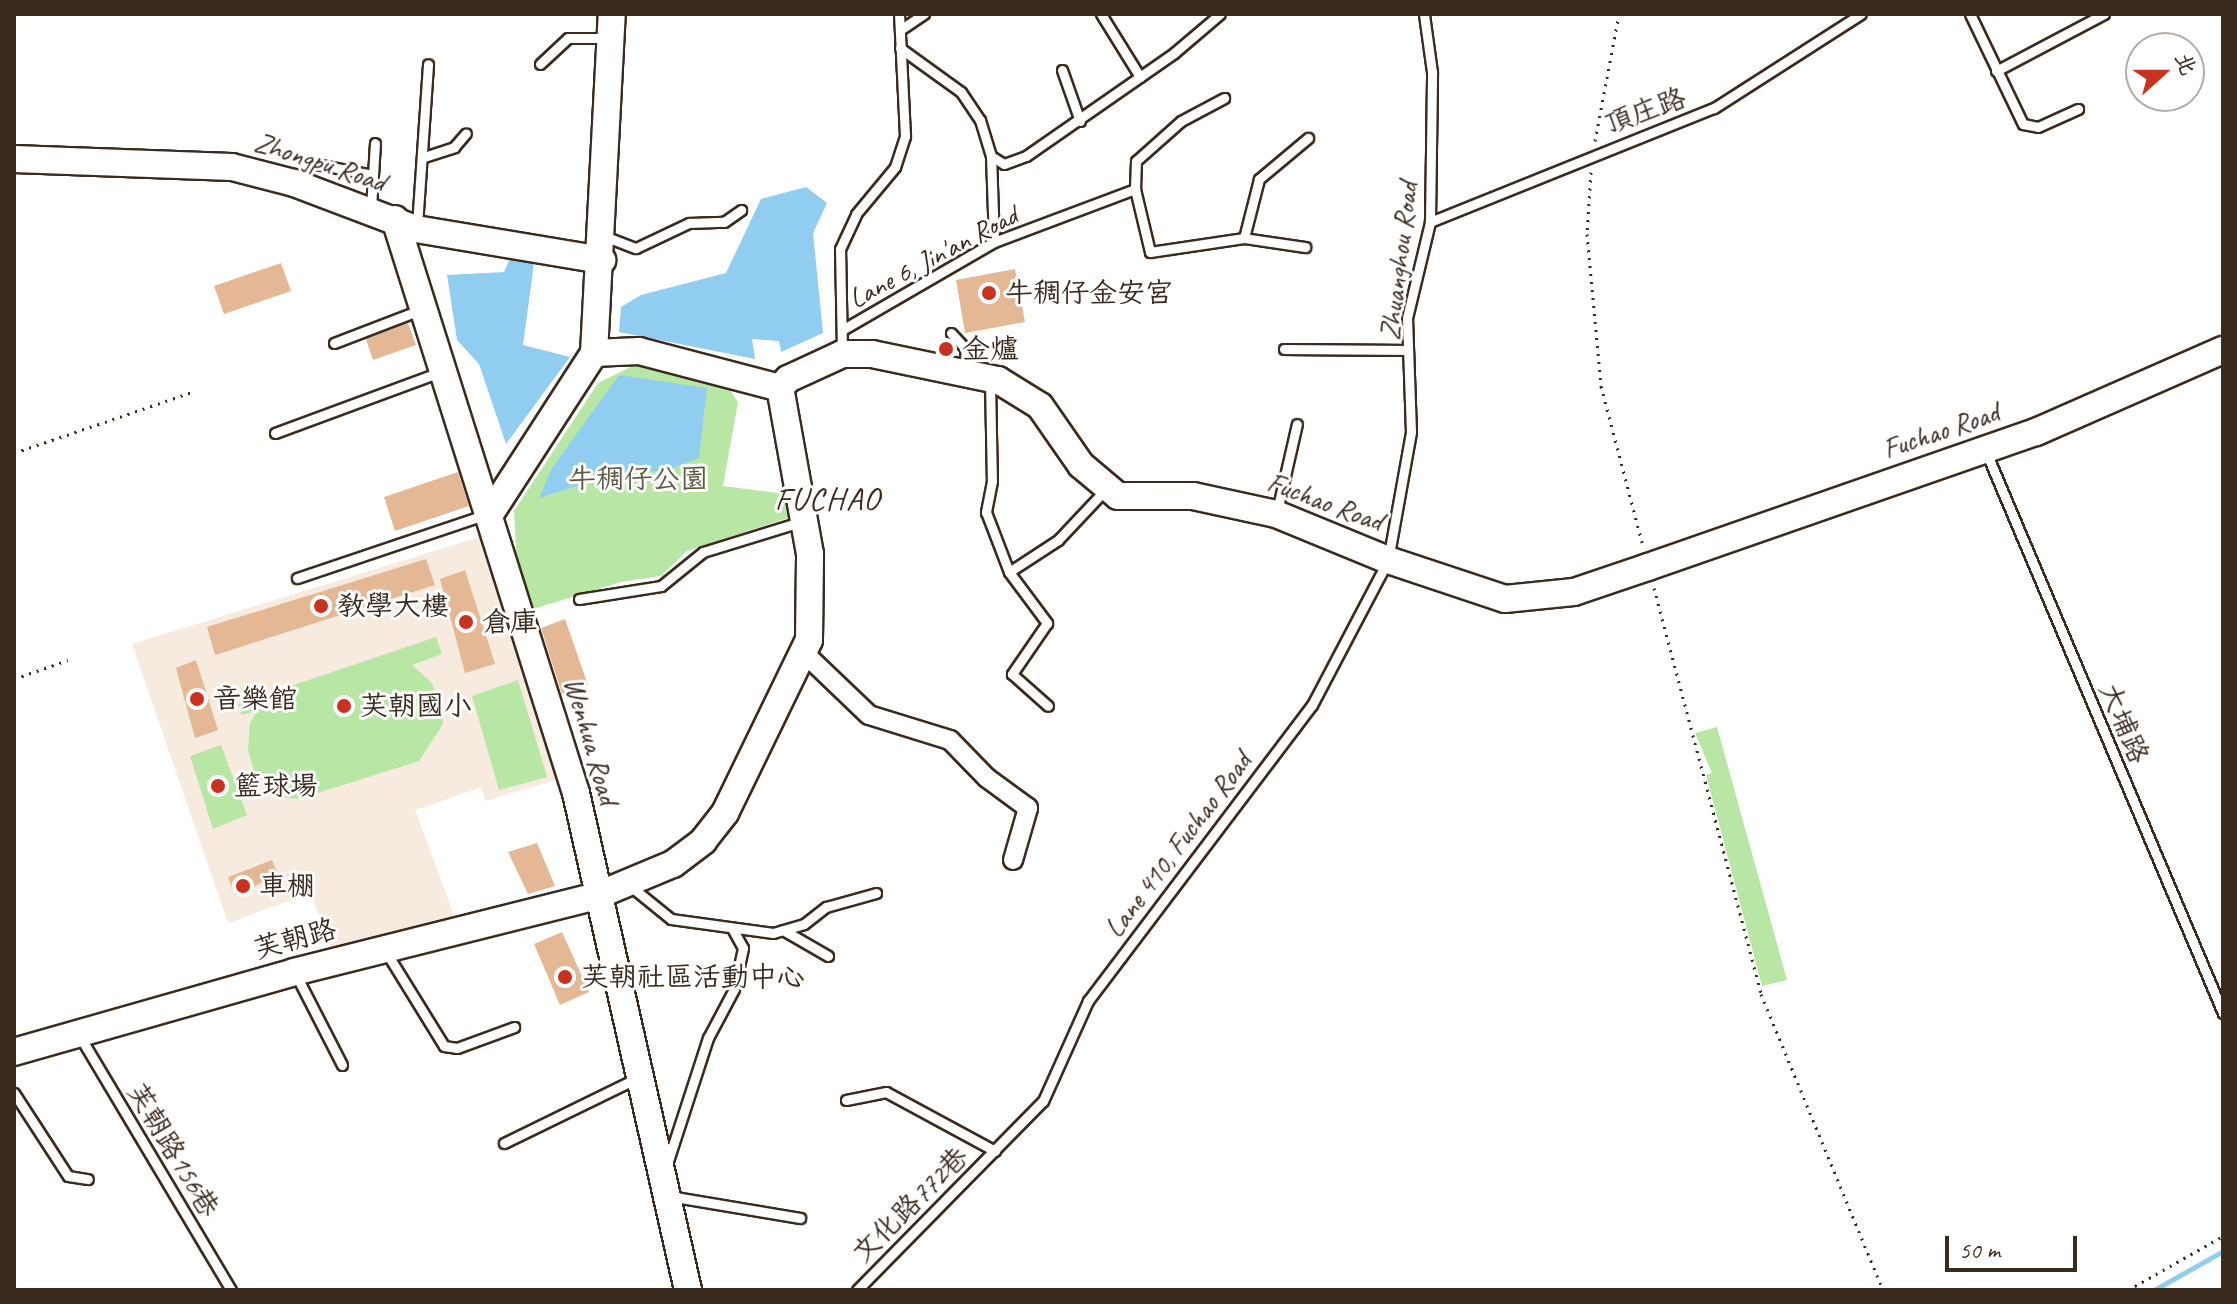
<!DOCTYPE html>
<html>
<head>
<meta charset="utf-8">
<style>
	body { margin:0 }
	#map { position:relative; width:2237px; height:1304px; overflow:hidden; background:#fff; font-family:Caveat,"LXGW WenKai TC",sans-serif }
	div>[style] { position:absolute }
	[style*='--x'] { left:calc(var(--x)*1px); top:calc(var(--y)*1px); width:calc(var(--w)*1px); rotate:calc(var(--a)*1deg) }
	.built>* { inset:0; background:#f7eadf }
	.green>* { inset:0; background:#b8e6a4 }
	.water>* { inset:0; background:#91cdf1 }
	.stream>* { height:5px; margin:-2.5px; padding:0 2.5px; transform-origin:2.5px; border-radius:2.5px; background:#91cdf1 }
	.building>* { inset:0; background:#e5b895 }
	.round { border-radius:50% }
	.path>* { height:3px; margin-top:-1.5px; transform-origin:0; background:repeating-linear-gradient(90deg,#3b2a1e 0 2px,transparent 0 8px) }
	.roads { filter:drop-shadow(2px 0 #3b2a1e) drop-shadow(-2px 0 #3b2a1e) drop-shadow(0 2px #3b2a1e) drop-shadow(0 -2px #3b2a1e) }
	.lane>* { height:9px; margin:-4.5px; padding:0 4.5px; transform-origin:4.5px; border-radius:4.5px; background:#fff }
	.street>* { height:18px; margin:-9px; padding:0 9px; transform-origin:9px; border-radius:9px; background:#fff }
	.secondary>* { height:26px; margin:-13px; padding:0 13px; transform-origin:13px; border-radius:13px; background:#fff }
	.dots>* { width:22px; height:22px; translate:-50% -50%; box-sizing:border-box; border:4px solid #fff; border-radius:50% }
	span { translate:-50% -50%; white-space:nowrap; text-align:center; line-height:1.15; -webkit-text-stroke:6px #fff; paint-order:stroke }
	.street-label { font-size:28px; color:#3b2a1e }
	.poi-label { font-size:28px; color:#3b2a1e }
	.left { translate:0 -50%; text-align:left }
	.park-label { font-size:28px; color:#5a5940 }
	.quarter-label { font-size:32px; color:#3b2a1e; letter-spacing:2px }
	.frame { position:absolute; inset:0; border:16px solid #3b2a1e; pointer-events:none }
	.north { position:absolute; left:2125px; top:32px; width:80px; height:80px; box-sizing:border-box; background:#fff; border:2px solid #b1aaa5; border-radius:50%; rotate:69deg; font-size:22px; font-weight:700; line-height:32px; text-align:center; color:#3b2a1e }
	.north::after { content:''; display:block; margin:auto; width:28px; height:36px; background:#c8321e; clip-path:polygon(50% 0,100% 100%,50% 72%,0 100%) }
	.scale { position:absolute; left:1945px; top:1236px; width:132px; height:36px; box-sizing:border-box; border:4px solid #3b2a1e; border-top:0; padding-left:10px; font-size:24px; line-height:28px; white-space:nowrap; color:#3b2a1e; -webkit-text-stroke:6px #fff; paint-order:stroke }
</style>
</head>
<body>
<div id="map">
	<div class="built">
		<i style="clip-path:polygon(486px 535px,556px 780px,485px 801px,482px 787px,415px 810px,456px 920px,331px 951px,311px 893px,228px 923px,132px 644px)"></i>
	</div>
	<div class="green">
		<i style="clip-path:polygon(643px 361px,730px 390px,738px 402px,723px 486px,787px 494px,791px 517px,687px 551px,661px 576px,621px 582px,530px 610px,517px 566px,514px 511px,598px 383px)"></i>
		<i style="clip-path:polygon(436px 637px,442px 654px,412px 665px,431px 682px,442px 706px,443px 724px,419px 761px,299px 799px,286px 798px,256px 779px,248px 750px,250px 723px,258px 710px,242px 715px,238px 704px)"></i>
		<i style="clip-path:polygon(518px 680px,547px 777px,499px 790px,472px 696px)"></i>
		<i style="clip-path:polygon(1717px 727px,1787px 980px,1762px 986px,1706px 775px,1712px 773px,1695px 733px)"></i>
		<i style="clip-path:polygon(221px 745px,247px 815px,213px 829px,190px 756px)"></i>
	</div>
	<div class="water">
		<i style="clip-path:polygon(806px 187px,827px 203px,813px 233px,823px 333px,781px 352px,779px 341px,752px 339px,755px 359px,619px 332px,621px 307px,641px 295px,726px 273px,761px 199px)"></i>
		<i style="clip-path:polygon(511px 256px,534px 263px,523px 345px,570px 357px,506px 444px,479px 364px,457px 340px,447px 275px,504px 272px)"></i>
		<i style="clip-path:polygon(619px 375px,707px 388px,699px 458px,665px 471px,621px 472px,539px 498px,552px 468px)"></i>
	</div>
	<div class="stream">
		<i style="--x:2154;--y:1290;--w:79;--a:-29.5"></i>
	</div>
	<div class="building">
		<i style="clip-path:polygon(281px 263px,291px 291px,224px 314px,214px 286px)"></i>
		<i style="clip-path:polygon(1015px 269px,1025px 322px,965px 333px,956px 280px)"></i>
		<i style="clip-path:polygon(408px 323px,416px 345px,373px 360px,366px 339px)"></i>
		<i class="round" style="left:938px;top:339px;width:16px;height:16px"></i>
		<i style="clip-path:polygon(458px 472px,469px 506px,395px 531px,384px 497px)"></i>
		<i style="clip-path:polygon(426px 559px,435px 585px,215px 655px,207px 627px)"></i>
		<i style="clip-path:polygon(465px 570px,495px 664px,465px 673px,440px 579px)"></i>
		<i style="clip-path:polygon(565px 619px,588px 685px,562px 694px,541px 628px)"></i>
		<i style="clip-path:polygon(196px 660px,218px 730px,195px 738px,176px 668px)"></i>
		<i style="clip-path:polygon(537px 843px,555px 886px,528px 894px,508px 852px)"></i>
		<i style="clip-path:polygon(272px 860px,278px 875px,235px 895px,228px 877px)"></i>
		<i style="clip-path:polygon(562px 932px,589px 992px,560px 1005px,534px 944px)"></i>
	</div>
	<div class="path">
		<i style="--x:1595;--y:141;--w:129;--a:-79.3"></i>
		<i style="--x:1591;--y:172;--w:62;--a:93.7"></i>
		<i style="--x:1587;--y:234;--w:153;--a:84.7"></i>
		<i style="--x:1601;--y:386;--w:165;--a:75.3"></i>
		<i style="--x:14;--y:453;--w:191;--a:-18.9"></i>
		<i style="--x:1654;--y:588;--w:420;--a:75.2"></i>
		<i style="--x:1761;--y:994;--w:320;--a:67.6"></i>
		<i style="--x:14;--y:679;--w:57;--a:-19.4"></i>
		<i style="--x:2128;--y:1290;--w:109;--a:-29.6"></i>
	</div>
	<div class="roads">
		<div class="lane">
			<i style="--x:1101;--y:14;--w:74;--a:58.2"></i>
			<i style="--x:1970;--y:14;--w:122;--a:64.3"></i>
			<i style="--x:2023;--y:124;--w:15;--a:11"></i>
			<i style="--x:2038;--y:127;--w:44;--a:-24.2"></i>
			<i style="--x:900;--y:30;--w:29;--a:-34"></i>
			<i style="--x:900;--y:48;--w:75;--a:35.8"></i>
			<i style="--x:961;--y:92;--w:34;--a:56"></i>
			<i style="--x:980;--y:120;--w:38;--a:73"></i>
			<i style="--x:991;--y:156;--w:86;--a:88"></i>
			<i style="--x:540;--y:64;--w:38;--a:-43"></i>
			<i style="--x:568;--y:38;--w:38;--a:0"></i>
			<i style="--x:1062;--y:70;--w:54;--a:70.6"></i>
			<i style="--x:1996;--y:71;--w:122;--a:-27.8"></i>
			<i style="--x:991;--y:156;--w:15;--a:32"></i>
			<i style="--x:1004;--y:164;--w:23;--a:-20"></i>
			<i style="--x:1026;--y:156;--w:180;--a:-34.8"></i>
			<i style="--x:1174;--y:53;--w:60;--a:-40.3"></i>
			<i style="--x:424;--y:157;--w:32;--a:-18"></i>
			<i style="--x:454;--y:147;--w:18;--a:-49"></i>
			<i style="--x:305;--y:162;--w:69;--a:10.8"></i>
			<i style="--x:1135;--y:189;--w:28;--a:-88"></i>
			<i style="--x:1136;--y:161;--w:60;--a:-41.6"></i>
			<i style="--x:1181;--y:121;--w:49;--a:-28.1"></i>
			<i style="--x:371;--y:208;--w:65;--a:-86.5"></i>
			<i style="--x:1430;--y:222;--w:306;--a:-21.9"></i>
			<i style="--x:1714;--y:108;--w:174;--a:-32.6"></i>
			<i style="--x:417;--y:226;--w:162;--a:-86.1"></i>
			<i style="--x:604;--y:236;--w:34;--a:21"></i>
			<i style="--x:636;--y:248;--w:59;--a:-25.3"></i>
			<i style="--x:689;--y:223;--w:35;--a:-2"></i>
			<i style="--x:724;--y:222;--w:21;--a:-35"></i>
			<i style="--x:1244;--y:238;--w:62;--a:8.4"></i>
			<i style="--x:842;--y:330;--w:176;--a:-30.1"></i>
			<i style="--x:994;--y:242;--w:151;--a:-20.6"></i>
			<i style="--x:1135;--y:189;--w:65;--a:76.6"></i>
			<i style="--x:1150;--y:252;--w:95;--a:-8.5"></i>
			<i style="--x:1244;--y:238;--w:61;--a:-75.7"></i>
			<i style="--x:1259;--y:179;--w:64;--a:-39.9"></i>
			<i style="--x:951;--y:333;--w:21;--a:47"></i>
			<i style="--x:965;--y:348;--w:22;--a:85"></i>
			<i style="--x:334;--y:343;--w:92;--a:-21"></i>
			<i style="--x:1284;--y:349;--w:124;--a:0.5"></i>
			<i style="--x:842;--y:351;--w:102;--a:-91.1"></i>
			<i style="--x:840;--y:249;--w:38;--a:-65"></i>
			<i style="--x:856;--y:214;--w:61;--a:-50.3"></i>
			<i style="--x:895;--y:167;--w:33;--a:-72"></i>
			<i style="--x:905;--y:136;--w:122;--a:-92.8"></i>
			<i style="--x:990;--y:381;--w:100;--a:88.9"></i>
			<i style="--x:992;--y:481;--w:32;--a:101"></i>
			<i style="--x:986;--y:512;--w:64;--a:69"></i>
			<i style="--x:1009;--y:572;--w:64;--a:53.3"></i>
			<i style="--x:1047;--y:623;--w:62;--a:124.5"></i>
			<i style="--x:1012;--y:674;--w:48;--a:41.6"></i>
			<i style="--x:275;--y:433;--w:176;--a:-20.3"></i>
			<i style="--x:1986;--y:452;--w:609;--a:67.1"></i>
			<i style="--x:1277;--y:511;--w:89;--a:-77.1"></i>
			<i style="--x:1009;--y:572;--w:59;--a:-33.1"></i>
			<i style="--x:1058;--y:540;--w:70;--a:-46.7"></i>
			<i style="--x:297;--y:578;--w:200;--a:-18.6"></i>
			<i style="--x:579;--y:599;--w:83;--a:-9"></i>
			<i style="--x:661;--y:586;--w:54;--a:-39"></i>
			<i style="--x:703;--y:552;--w:102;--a:-17.2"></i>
			<i style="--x:629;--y:885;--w:54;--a:39"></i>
			<i style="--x:671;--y:919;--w:103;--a:7.8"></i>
			<i style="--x:773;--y:933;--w:32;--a:-16"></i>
			<i style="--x:804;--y:924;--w:28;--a:-38"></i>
			<i style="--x:826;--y:907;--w:52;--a:-15.6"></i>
			<i style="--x:783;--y:930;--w:52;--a:30"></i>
			<i style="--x:386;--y:952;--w:110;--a:58.3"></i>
			<i style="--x:444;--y:1046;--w:13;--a:9"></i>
			<i style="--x:457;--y:1048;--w:61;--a:-20.2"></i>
			<i style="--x:296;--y:975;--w:101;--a:62.9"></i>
			<i style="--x:79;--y:1035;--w:297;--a:59.2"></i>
			<i style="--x:14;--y:1093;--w:99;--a:57"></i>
			<i style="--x:68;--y:1176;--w:20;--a:9"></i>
			<i style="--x:846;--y:1100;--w:41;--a:-11.3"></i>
			<i style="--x:886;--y:1092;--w:124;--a:28.4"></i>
			<i style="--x:504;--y:1143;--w:148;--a:-26"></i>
			<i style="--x:667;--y:1164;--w:133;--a:-72"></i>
			<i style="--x:708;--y:1038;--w:55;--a:-62"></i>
			<i style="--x:734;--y:989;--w:42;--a:-77.6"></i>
			<i style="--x:743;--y:948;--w:23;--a:-119"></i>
			<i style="--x:669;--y:1196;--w:133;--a:9.5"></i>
			<i style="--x:857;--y:1290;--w:265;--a:-45.5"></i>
			<i style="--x:1043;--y:1101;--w:110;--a:-65.8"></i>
			<i style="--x:1088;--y:1001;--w:371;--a:-52.9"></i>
			<i style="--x:1312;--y:705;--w:164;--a:-62.3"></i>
			<i style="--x:1388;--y:560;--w:130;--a:-79.8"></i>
			<i style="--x:1411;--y:432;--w:114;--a:-92"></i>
			<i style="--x:1407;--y:318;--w:99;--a:-76.5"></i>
			<i style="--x:1430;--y:222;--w:150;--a:-89.2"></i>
			<i style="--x:1432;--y:72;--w:59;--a:-97.9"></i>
		</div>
		<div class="street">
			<i style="--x:803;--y:652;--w:91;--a:43.7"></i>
			<i style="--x:869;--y:715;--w:85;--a:17.2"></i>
			<i style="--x:950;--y:740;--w:53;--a:45.8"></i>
			<i style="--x:987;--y:778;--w:51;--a:36.2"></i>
			<i style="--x:1028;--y:808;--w:54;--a:106.1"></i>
		</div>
		<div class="secondary">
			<i style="--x:14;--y:159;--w:218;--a:2.1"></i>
			<i style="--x:232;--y:167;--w:64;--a:14.5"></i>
			<i style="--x:294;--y:183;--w:130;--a:20.7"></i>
			<i style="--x:416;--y:229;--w:189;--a:9.5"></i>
			<i style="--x:395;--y:219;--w:602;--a:72.5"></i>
			<i style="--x:576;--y:793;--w:509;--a:77.3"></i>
			<i style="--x:594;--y:353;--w:45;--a:-2.5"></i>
			<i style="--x:639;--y:351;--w:146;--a:14.7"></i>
			<i style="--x:780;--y:388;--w:12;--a:-48"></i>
			<i style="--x:788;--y:379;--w:60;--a:-24.8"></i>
			<i style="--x:842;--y:354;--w:30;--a:0"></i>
			<i style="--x:872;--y:354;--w:129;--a:11.7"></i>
			<i style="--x:998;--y:380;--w:49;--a:31.8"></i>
			<i style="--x:1040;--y:406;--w:72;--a:55.2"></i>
			<i style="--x:1081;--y:465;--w:48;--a:40"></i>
			<i style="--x:1118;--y:496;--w:75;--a:0"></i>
			<i style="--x:1193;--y:496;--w:85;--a:12.2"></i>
			<i style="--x:1276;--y:514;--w:121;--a:22.3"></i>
			<i style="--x:1388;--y:560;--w:123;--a:18.4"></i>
			<i style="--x:1505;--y:599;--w:69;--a:-5.8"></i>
			<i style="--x:1574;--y:592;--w:78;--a:-18.7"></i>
			<i style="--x:1648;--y:567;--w:411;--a:-19.2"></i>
			<i style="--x:2036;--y:432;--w:204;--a:-23.7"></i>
			<i style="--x:490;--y:514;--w:192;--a:-57.1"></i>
			<i style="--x:594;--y:353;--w:339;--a:-87"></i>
			<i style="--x:14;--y:1052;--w:291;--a:-15.9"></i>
			<i style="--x:294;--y:972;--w:311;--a:-14.1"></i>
			<i style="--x:596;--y:896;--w:83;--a:-22.6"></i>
			<i style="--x:673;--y:864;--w:38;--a:-37"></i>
			<i style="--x:703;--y:841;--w:36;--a:-52"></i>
			<i style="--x:725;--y:813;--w:192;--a:-64.1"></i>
			<i style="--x:809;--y:640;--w:86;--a:-89.3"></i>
			<i style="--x:810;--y:554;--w:169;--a:-100.2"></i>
		</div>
	</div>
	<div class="dots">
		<i style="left:989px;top:293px;background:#c8321e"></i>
		<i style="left:946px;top:349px;background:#c8321e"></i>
		<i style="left:321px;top:606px;background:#c8321e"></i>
		<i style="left:466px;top:622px;background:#c8321e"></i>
		<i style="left:197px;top:699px;background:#c8321e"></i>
		<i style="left:344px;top:706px;background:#c8321e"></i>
		<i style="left:218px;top:786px;background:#c8321e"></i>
		<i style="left:243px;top:886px;background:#c8321e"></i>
		<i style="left:565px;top:977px;background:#c8321e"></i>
	</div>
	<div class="street-label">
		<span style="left:1645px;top:111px;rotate:-20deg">頂庄路</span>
		<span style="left:320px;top:162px;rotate:18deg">Zhongpu Road</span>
		<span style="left:933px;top:257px;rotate:-28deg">Lane 6, Jin'an Road</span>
		<span style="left:1399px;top:261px;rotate:-83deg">Zhuanghou Road</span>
		<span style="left:1941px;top:431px;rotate:-19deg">Fuchao Road</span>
		<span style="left:1325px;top:502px;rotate:20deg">Fuchao Road</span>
		<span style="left:2124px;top:723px;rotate:67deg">大埔路</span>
		<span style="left:591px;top:741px;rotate:74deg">Wenhua Road</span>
		<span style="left:1178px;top:845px;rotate:-53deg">Lane 410, Fuchao Road</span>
		<span style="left:295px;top:939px;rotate:-15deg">芙朝路</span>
		<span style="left:173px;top:1150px;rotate:59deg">芙朝路156巷</span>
		<span style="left:910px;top:1205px;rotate:-45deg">文化路772巷</span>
	</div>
	<div class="poi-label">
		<span class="left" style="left:1005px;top:293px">牛稠仔金安宮</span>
		<span class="left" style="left:962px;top:349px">金爐</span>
		<span class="left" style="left:337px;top:606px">教學大樓</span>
		<span class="left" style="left:482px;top:622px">倉庫</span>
		<span class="left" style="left:213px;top:699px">音樂館</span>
		<span class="left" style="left:360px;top:706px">芙朝國小</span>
		<span class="left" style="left:234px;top:786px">籃球場</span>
		<span class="left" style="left:259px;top:886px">車棚</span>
		<span class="left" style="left:581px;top:977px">芙朝社區活動中心</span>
	</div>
	<div class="park-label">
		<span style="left:638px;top:479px">牛稠仔公園</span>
	</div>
	<div class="quarter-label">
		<span style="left:828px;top:499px">FUCHAO</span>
	</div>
	<div class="frame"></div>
	<div class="north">北</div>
	<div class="scale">50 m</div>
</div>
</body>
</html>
